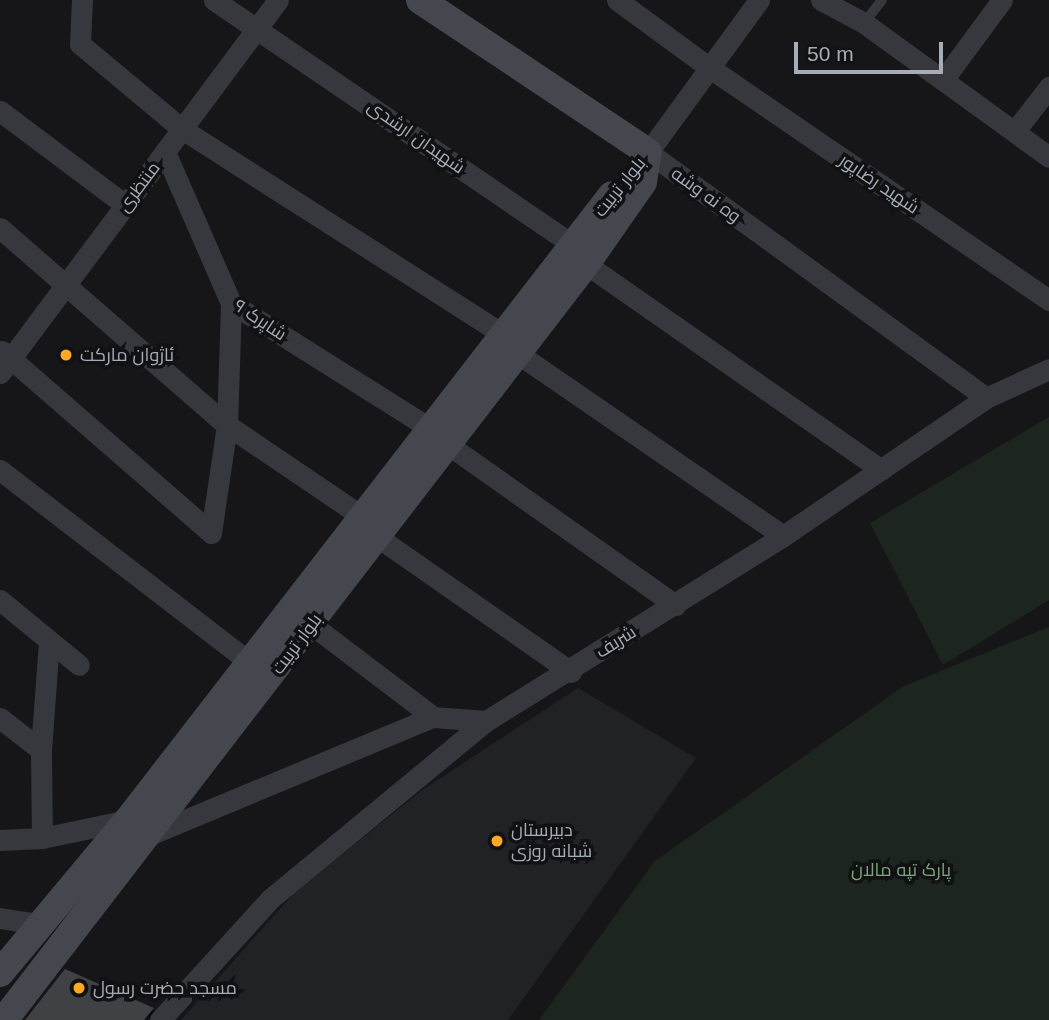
<!DOCTYPE html>
<html>
<head>
<meta charset="utf-8">
<style>
	body { margin:0 }
	#map { position:relative; width:1049px; height:1020px; overflow:hidden; background:#161618; font-family:Arial,Cairo,sans-serif }
	div>[style] { position:absolute }
	[style*='--x'] { left:calc(var(--x)*1px); top:calc(var(--y)*1px); width:calc(var(--w)*1px); rotate:calc(var(--a)*1deg) }
	.built>* { inset:0; background:#212225 }
	.green>* { inset:0; background:#1d261e }
	.shadow>* { inset:0; background:#0007 }
	.building>* { inset:0; background:#3f4145 }
	.lane>* { height:10px; margin:-5px; padding:0 5px; transform-origin:5px; border-radius:5px; background:#36383d }
	.street>* { height:21px; margin:-10.5px; padding:0 10.5px; transform-origin:10.5px; border-radius:10.5px; background:#36383d }
	.secondary>* { height:28px; margin:-14px; padding:0 14px; transform-origin:14px; border-radius:14px; background:#44474d }
	.dots>* { width:19px; height:19px; translate:-50% -50%; box-sizing:border-box; border:4px solid #111113; border-radius:50% }
	span { translate:-50% -50%; white-space:nowrap; text-align:center; line-height:1.15; -webkit-text-stroke:7px #111113; paint-order:stroke }
	.street-label { font-size:18px; color:#a6adb9 }
	.poi-label { font-size:18px; color:#a6adb9 }
	.left { translate:0 -50%; text-align:left }
	.park-label { font-size:18px; color:#7ca67c }
	.scale { position:absolute; left:794px; top:42px; width:149px; height:32px; box-sizing:border-box; border:4px solid #a6adb9; border-top:0; padding-left:9px; font-size:21px; line-height:24px; white-space:nowrap; color:#a6adb9; -webkit-text-stroke:5px #111113; paint-order:stroke }
</style>
</head>
<body>
<div id="map">
	<div class="built">
		<i style="clip-path:polygon(578px 688px,696px 758px,508px 1020px,181px 1020px,295px 892px,421px 791px)"></i>
	</div>
	<div class="green">
		<i style="clip-path:polygon(1049px 417px,1049px 600px,943px 665px,870px 523px)"></i>
		<i style="clip-path:polygon(1049px 627px,1049px 1020px,539px 1020px,655px 861px,904px 686px)"></i>
	</div>
	<div class="shadow">
		<i style="clip-path:polygon(65px 971px,153px 1010px,168px 1019px,25px 1020px)"></i>
	</div>
	<div class="building">
		<i style="clip-path:polygon(65px 969px,154px 1008px,144px 1020px,25px 1020px)"></i>
	</div>
	<div class="lane">
		<i style="--x:864;--y:23;--w:29;--a:-52"></i>
	</div>
	<div class="street">
		<i style="--x:82;--y:0;--w:44;--a:92.6"></i>
		<i style="--x:80;--y:44;--w:133;--a:39.8"></i>
		<i style="--x:182;--y:129;--w:379;--a:32.6"></i>
		<i style="--x:214;--y:0;--w:436;--a:34.3"></i>
		<i style="--x:617;--y:0;--w:115;--a:36.2"></i>
		<i style="--x:710;--y:68;--w:411;--a:34.4"></i>
		<i style="--x:759;--y:0;--w:188;--a:126.1"></i>
		<i style="--x:648;--y:152;--w:418;--a:36"></i>
		<i style="--x:821;--y:0;--w:49;--a:28.1"></i>
		<i style="--x:864;--y:23;--w:228;--a:35.9"></i>
		<i style="--x:943;--y:80;--w:99;--a:-53.6"></i>
		<i style="--x:0;--y:111;--w:156;--a:36.9"></i>
		<i style="--x:1015;--y:131;--w:56;--a:-52.3"></i>
		<i style="--x:165;--y:152;--w:165;--a:66.4"></i>
		<i style="--x:231;--y:303;--w:233;--a:32.2"></i>
		<i style="--x:0;--y:228;--w:301;--a:41"></i>
		<i style="--x:227;--y:425;--w:161;--a:34.1"></i>
		<i style="--x:586;--y:264;--w:360;--a:34.9"></i>
		<i style="--x:2;--y:351;--w:277;--a:41"></i>
		<i style="--x:517;--y:353;--w:323;--a:34.5"></i>
		<i style="--x:0;--y:373;--w:465;--a:-53.3"></i>
		<i style="--x:450;--y:446;--w:276;--a:35.2"></i>
		<i style="--x:0;--y:470;--w:313;--a:37.6"></i>
		<i style="--x:211;--y:533;--w:109;--a:-81.6"></i>
		<i style="--x:227;--y:425;--w:122;--a:-88.1"></i>
		<i style="--x:379;--y:538;--w:234;--a:34.9"></i>
		<i style="--x:0;--y:600;--w:102;--a:39.4"></i>
		<i style="--x:312;--y:625;--w:152;--a:37.2"></i>
		<i style="--x:0;--y:718;--w:52;--a:38"></i>
		<i style="--x:149;--y:835;--w:308;--a:-22.6"></i>
		<i style="--x:433;--y:717;--w:53;--a:4.3"></i>
		<i style="--x:486;--y:721;--w:350;--a:-31.9"></i>
		<i style="--x:783;--y:536;--w:245;--a:-34.2"></i>
		<i style="--x:986;--y:398;--w:69;--a:-24.7"></i>
		<i style="--x:42;--y:838;--w:88;--a:-90.7"></i>
		<i style="--x:41;--y:750;--w:109;--a:-85.8"></i>
		<i style="--x:0;--y:840;--w:42;--a:-2.7"></i>
		<i style="--x:42;--y:838;--w:88;--a:-11.8"></i>
		<i style="--x:0;--y:918;--w:38;--a:9"></i>
		<i style="--x:160;--y:1020;--w:164;--a:-47.7"></i>
		<i style="--x:270;--y:899;--w:280;--a:-39.5"></i>
	</div>
	<div class="secondary">
		<i style="--x:420;--y:0;--w:274;--a:33.7"></i>
		<i style="--x:0;--y:973;--w:199;--a:-50.1"></i>
		<i style="--x:128;--y:820;--w:790;--a:-52.25"></i>
		<i style="--x:4;--y:1020;--w:954;--a:-52.41"></i>
		<i style="--x:586;--y:264;--w:100;--a:-55.2"></i>
		<i style="--x:643;--y:182;--w:30;--a:-81"></i>
	</div>
	<div class="dots">
		<i style="left:66px;top:355px;background:#ffa826"></i>
		<i style="left:497px;top:841px;background:#ffa826"></i>
		<i style="left:79px;top:988px;background:#ffa826"></i>
	</div>
	<div class="street-label">
		<span style="left:416px;top:137px;rotate:35deg">شهیدان ارشدی</span>
		<span style="left:879px;top:184px;rotate:34deg">شهید رضاپور</span>
		<span style="left:139px;top:187px;rotate:-53deg">منتظری</span>
		<span style="left:620px;top:187px;rotate:-51deg">بلوار تربیت</span>
		<span style="left:706px;top:195px;rotate:36deg">وه نه وشه</span>
		<span style="left:260px;top:320px;rotate:34deg">شاپرک ۹</span>
		<span style="left:616px;top:642px;rotate:-32deg">شریف</span>
		<span style="left:297px;top:644px;rotate:-53deg">بلوار تربیت</span>
	</div>
	<div class="poi-label">
		<span class="left" style="left:80px;top:355px">ئاژوان مارکت</span>
		<span class="left" style="left:511px;top:841px">دبیرستان<br>شبانه روزی</span>
		<span class="left" style="left:93px;top:988px">مسجد حضرت رسول</span>
	</div>
	<div class="park-label">
		<span style="left:901px;top:870px">پارک تپه مالان</span>
	</div>
	<div class="scale">50 m</div>
</div>
</body>
</html>
